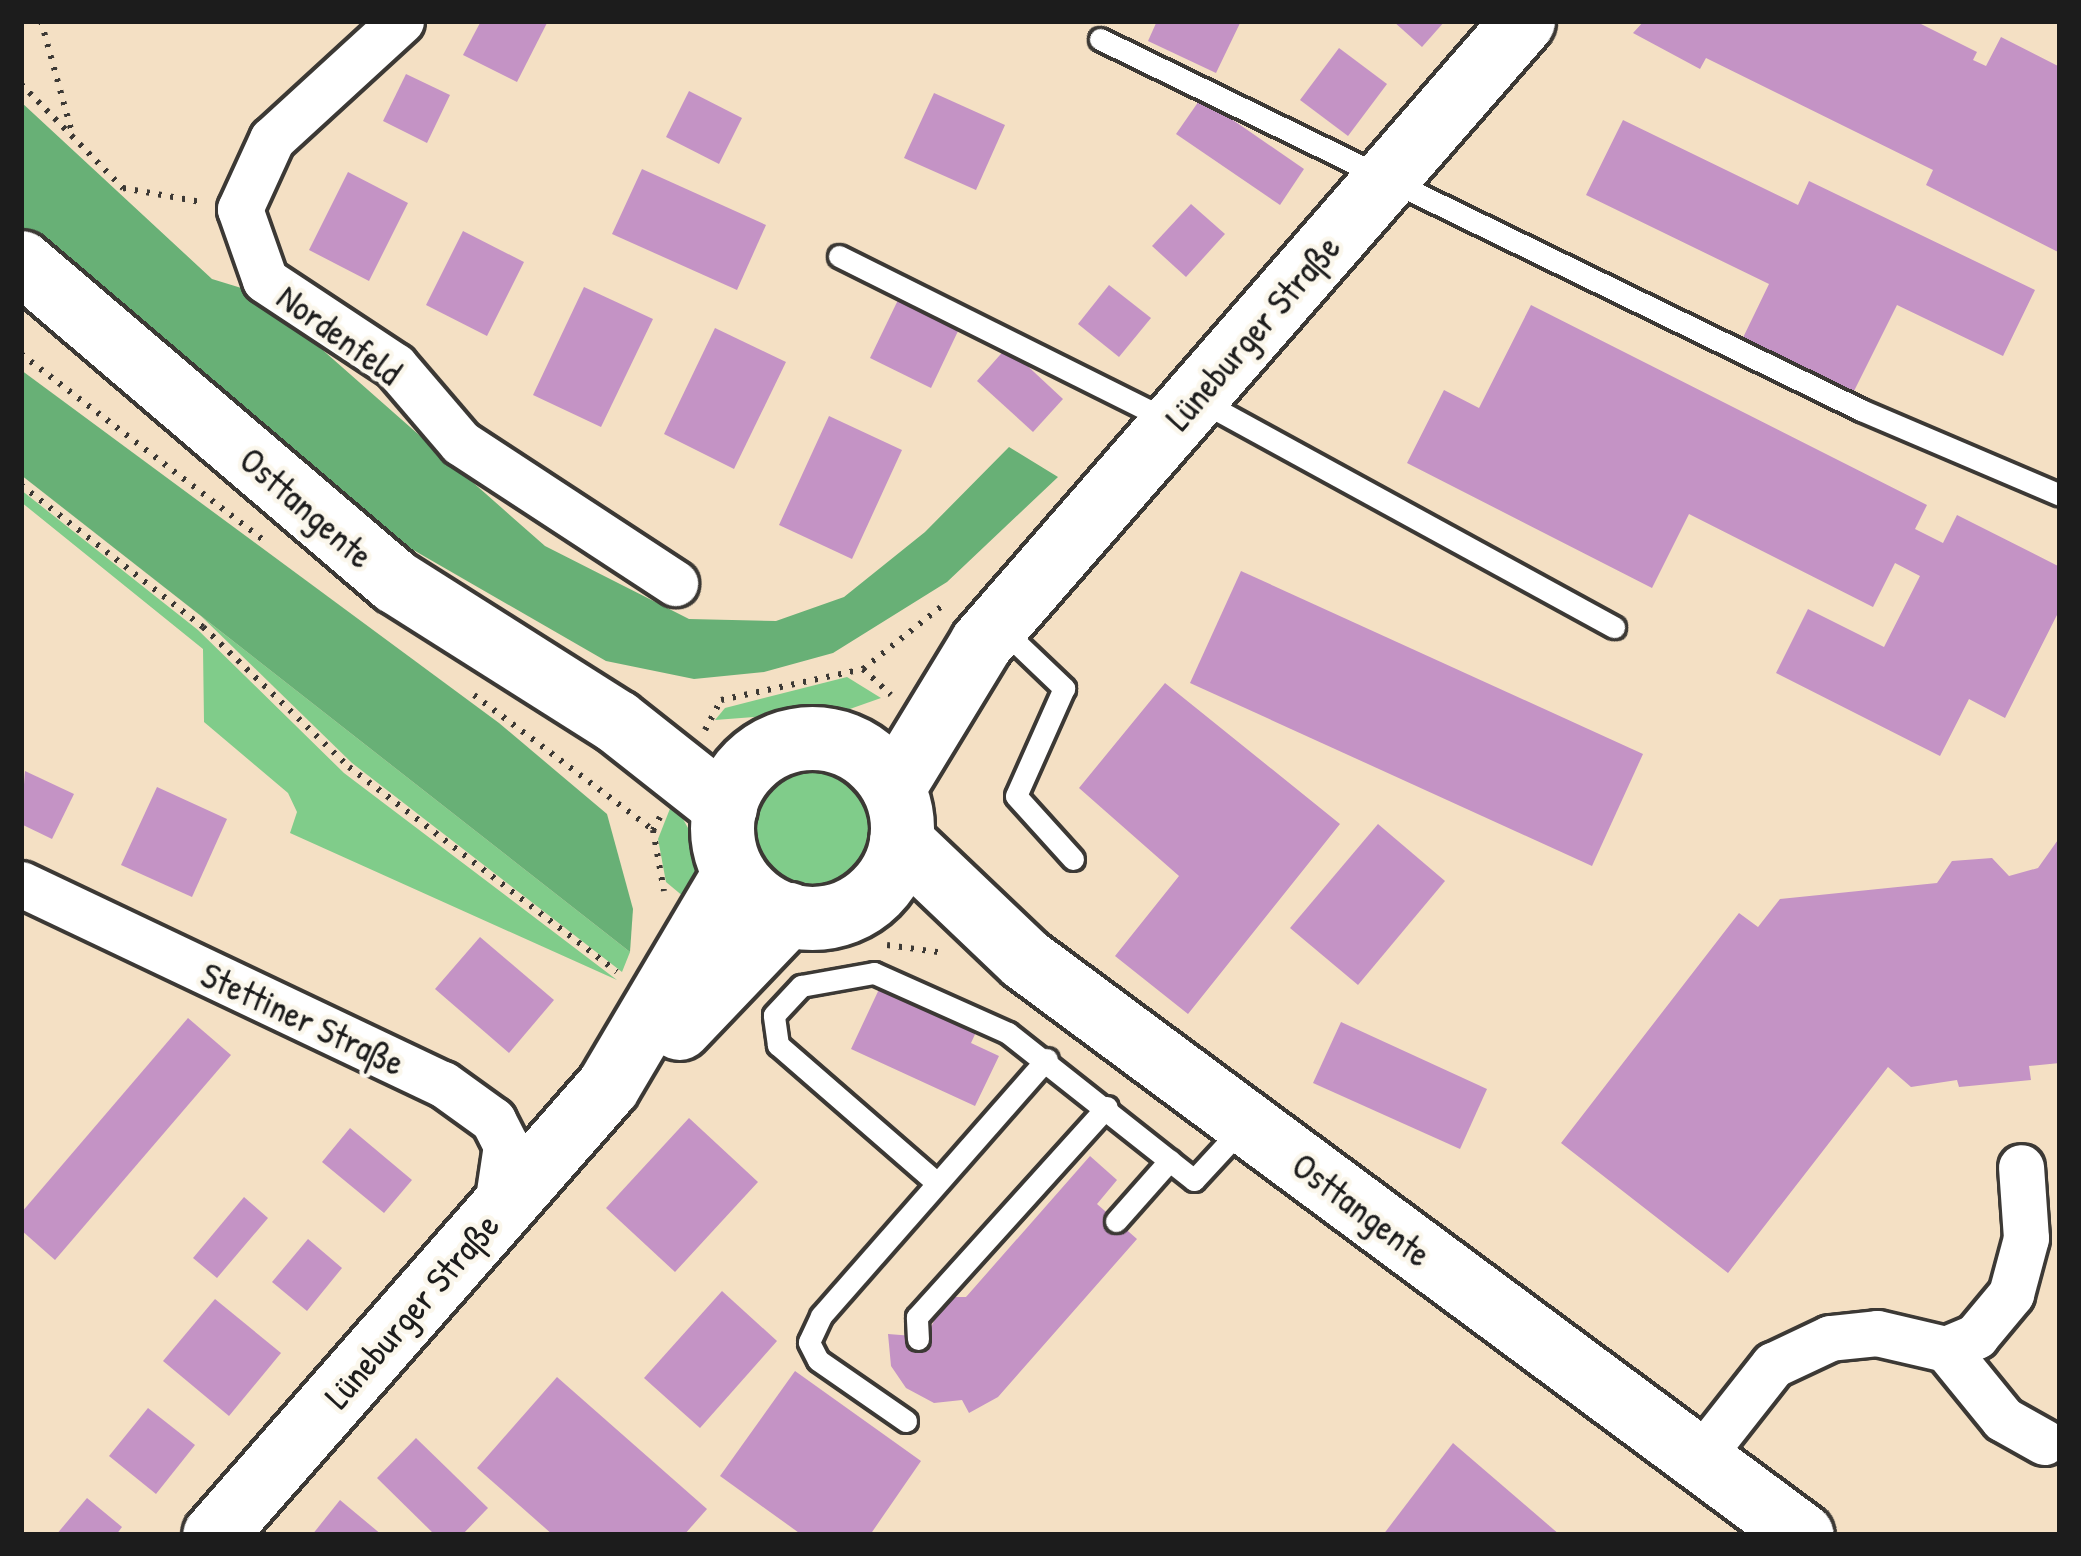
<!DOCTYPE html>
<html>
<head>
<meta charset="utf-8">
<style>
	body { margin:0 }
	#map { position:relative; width:2081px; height:1556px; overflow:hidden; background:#f4e0c4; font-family:"Patrick Hand",sans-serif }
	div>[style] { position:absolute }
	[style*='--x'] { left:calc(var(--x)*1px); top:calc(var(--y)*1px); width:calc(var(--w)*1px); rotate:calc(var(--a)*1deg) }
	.green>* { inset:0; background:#80cc8a }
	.round { border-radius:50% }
	.forest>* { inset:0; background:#68b076 }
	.building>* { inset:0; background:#c493c5 }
	.path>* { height:6px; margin-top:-3px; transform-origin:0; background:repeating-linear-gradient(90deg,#3c3935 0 3px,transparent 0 12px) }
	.roads { filter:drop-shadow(3px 0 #3c3935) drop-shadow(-3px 0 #3c3935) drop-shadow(0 3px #3c3935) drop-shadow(0 -3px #3c3935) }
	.lane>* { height:21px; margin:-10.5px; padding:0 10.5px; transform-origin:10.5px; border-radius:10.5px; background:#fff }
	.street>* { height:45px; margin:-22.5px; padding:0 22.5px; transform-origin:22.5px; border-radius:22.5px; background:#fff }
	.secondary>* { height:63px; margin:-31.5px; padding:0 31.5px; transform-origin:31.5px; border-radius:31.5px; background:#fff }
	.secondary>.ring { margin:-31.5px; padding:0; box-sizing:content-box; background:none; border:63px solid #fff; border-radius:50% }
	span { translate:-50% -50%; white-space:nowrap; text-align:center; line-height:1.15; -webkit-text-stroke:9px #fbf7ec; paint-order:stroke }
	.street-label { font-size:36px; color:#1c1c1c }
	.frame { position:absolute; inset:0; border:24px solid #1c1c1c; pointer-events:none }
</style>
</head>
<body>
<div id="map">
	<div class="green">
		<i style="clip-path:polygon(21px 490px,198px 630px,344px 773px,617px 980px,290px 833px,297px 812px,288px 793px,204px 722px,203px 649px,21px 502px)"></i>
		<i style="clip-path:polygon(201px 616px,630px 952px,622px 972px,352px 763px)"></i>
		<i style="clip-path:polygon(847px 677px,881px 698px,847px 710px,715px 720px,725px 708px)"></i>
		<i class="round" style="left:748px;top:758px;width:134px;height:134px"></i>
		<i style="clip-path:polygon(673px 801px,703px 855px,696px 907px,666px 882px,658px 839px)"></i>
	</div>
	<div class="forest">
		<i style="clip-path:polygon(21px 102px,212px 279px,258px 293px,545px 546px,689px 619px,776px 621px,844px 597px,925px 532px,1009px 447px,1058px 477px,947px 582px,833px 653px,764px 672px,694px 679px,606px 661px,396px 540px,177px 368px,21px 226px)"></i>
		<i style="clip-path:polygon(21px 370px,499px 723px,607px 814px,633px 909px,630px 952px,21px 475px)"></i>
	</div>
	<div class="building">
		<i style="clip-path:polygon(481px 21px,548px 21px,517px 82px,463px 55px)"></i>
		<i style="clip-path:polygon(1157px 21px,1241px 21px,1216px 73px,1148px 41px)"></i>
		<i style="clip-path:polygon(1393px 21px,1445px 21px,1422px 47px)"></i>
		<i style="clip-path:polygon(1644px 21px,1915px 21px,1977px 52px,1973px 60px,1986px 66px,2001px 37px,2060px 67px,2060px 253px,1926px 185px,1933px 170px,1706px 58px,1700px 69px,1633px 33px)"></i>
		<i style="clip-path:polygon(1339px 48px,1387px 84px,1348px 136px,1300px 100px)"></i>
		<i style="clip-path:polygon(406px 74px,450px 95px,427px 143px,383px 121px)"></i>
		<i style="clip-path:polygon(689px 91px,742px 118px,719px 164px,666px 137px)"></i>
		<i style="clip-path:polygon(934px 93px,1005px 125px,976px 190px,904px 158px)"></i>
		<i style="clip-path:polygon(1201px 98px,1304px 169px,1280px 205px,1176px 134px)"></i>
		<i style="clip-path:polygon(1623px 120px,1798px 205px,1809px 181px,2035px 290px,2003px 356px,1897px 305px,1849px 401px,1738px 348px,1769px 284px,1586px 195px)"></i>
		<i style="clip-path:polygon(642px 169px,766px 225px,737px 290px,612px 234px)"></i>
		<i style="clip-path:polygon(348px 172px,408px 203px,369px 281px,309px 250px)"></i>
		<i style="clip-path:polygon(1191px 204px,1225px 234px,1186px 277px,1152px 246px)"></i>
		<i style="clip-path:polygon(463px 231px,524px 262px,487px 336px,426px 305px)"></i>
		<i style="clip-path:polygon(1109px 285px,1151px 318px,1119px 357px,1078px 324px)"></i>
		<i style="clip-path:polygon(584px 287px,653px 319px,601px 427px,533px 395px)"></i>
		<i style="clip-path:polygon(898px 300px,959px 329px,931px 388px,870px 358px)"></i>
		<i style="clip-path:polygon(1531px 305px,1927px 505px,1915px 529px,1943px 543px,1957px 515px,2060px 567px,2060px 609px,2005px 718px,1969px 699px,1940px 756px,1776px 673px,1808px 609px,1884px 647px,1920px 576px,1895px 563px,1873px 607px,1689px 514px,1652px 588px,1407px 463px,1444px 390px,1479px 408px)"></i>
		<i style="clip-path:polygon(715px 328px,786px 362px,734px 469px,664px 434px)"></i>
		<i style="clip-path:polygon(1007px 347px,1063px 399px,1033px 432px,977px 381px)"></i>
		<i style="clip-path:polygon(829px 416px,902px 450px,852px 559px,779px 525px)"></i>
		<i style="clip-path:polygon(1241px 571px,1643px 754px,1592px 866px,1190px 683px)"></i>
		<i style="clip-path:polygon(1165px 683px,1340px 824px,1188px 1014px,1115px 956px,1179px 876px,1079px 788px)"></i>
		<i style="clip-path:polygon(25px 771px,74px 794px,52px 839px,21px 824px)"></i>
		<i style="clip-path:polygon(157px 787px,227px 819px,192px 897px,121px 865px)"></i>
		<i style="clip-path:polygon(1378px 824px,1445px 881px,1358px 985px,1290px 928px)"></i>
		<i style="clip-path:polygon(2060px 837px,2060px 1063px,2029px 1066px,2031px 1080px,1959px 1087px,1957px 1080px,1911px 1087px,1888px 1067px,1728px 1273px,1561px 1143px,1739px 913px,1758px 927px,1780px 899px,1937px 883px,1952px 861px,1992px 858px,2009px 876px,2038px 868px)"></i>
		<i style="clip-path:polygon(480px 937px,554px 1000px,509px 1053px,435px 989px)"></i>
		<i style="clip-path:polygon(881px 985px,977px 1030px,971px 1043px,999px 1056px,975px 1106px,851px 1049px)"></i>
		<i style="clip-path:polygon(188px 1018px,231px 1055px,55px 1260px,21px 1230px,21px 1213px)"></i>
		<i style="clip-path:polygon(1341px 1022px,1487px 1089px,1460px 1149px,1313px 1083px)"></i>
		<i style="clip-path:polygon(689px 1118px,758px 1182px,675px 1272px,606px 1208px)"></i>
		<i style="clip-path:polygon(350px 1128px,412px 1180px,384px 1213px,322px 1162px)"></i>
		<i style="clip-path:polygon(1090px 1156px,1117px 1180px,1097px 1204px,1137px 1239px,998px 1397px,969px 1413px,962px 1400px,934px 1403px,906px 1388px,891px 1366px,888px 1334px,926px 1337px,946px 1297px,966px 1297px)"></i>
		<i style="clip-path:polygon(244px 1197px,268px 1218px,217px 1278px,193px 1258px)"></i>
		<i style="clip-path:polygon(308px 1239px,342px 1268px,307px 1311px,272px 1282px)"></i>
		<i style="clip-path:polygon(722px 1291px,777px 1341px,700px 1428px,644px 1378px)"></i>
		<i style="clip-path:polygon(215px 1299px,281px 1353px,229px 1416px,163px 1361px)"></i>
		<i style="clip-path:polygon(795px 1371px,921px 1461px,870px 1535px,802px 1535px,720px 1476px)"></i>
		<i style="clip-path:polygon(557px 1377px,707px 1509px,684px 1535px,553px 1535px,477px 1468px)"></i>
		<i style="clip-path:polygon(148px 1408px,195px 1445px,156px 1494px,109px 1456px)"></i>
		<i style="clip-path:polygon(416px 1438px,488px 1508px,462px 1535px,435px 1535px,377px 1478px)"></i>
		<i style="clip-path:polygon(1453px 1443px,1560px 1535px,1383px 1535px)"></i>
		<i style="clip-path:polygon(87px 1498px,122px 1527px,116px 1535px,56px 1535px)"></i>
		<i style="clip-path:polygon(340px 1500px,382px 1535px,312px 1535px)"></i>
	</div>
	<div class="path">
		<i style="--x:41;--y:21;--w:116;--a:74.5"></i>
		<i style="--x:21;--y:84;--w:146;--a:45.6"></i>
		<i style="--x:123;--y:188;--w:79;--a:10.2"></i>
		<i style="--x:21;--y:354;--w:307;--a:37.5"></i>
		<i style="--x:21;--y:485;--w:231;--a:38"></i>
		<i style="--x:203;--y:627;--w:202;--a:43.8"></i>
		<i style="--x:349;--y:767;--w:337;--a:37.4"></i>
		<i style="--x:863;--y:669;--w:38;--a:43"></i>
		<i style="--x:474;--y:695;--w:224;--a:37"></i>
		<i style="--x:705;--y:730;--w:34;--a:-62"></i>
		<i style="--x:721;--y:700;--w:145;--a:-12.3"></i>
		<i style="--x:863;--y:669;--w:107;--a:-38.6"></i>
		<i style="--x:660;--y:817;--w:15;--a:118"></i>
		<i style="--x:653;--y:830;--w:62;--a:79.8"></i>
		<i style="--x:887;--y:945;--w:59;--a:7.9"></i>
	</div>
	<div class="roads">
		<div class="lane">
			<i style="--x:1100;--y:39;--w:847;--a:25.99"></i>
			<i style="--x:1861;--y:410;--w:216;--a:23.1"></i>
			<i style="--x:839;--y:256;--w:365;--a:26.5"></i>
			<i style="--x:1201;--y:401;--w:471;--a:28.7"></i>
			<i style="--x:1002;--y:629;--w:86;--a:43.6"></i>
			<i style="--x:1064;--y:688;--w:118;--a:114"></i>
			<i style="--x:1016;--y:796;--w:85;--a:47.9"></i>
			<i style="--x:937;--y:1183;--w:211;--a:-139"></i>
			<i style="--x:778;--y:1045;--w:30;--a:-98"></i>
			<i style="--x:774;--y:1015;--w:40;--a:-47"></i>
			<i style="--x:801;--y:986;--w:74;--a:-10.1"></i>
			<i style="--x:874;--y:973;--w:147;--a:24.1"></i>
			<i style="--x:1008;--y:1033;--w:237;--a:38.3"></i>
			<i style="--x:1194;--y:1180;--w:71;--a:-47.3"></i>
			<i style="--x:1116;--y:1221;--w:81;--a:-48.5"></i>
			<i style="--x:918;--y:1339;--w:22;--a:-93"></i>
			<i style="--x:917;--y:1317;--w:283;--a:-47.9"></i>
			<i style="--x:906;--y:1421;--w:107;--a:-145.3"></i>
			<i style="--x:818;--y:1360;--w:20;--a:-117"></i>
			<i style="--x:809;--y:1342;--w:29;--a:-65"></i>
			<i style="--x:821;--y:1316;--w:342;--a:-48.7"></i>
		</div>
		<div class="street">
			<i style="--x:401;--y:21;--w:175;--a:137.5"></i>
			<i style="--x:272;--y:139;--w:77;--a:114.6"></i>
			<i style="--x:240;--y:209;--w:75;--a:70.6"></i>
			<i style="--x:265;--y:280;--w:156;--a:33.5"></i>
			<i style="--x:395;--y:366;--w:101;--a:49.4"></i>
			<i style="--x:461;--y:443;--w:256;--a:33.2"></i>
			<i style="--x:21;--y:884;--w:467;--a:25.4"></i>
			<i style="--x:443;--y:1084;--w:62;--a:35.8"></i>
			<i style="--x:493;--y:1120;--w:28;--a:63"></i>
			<i style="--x:506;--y:1145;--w:68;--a:98.5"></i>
			<i style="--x:1946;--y:1349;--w:33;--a:-23"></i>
			<i style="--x:1976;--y:1336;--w:55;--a:-50.2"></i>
			<i style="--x:2011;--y:1294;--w:58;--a:-75"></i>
			<i style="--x:2026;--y:1238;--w:71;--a:-94"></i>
			<i style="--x:1699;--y:1459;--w:120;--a:-51.8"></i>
			<i style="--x:1773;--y:1365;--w:63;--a:-25.3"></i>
			<i style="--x:1830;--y:1338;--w:47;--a:-6.1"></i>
			<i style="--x:1877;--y:1333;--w:71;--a:13.1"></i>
			<i style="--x:1946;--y:1349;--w:90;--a:50.8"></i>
			<i style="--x:2003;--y:1419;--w:47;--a:29.3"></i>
		</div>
		<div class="secondary">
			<i style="--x:21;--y:262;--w:493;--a:40.5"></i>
			<i style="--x:396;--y:582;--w:260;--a:32.3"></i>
			<i style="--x:616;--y:721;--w:139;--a:38.3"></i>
			<i class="ring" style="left:722px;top:738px;width:117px;height:117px"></i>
			<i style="--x:893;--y:788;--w:170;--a:-58.7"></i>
			<i style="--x:981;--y:643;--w:825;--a:-48.93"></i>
			<i style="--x:901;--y:841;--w:171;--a:43.6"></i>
			<i style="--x:1025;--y:959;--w:967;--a:36.55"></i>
			<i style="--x:679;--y:1028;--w:158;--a:-46.3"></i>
			<i style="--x:214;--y:1535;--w:597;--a:-48.73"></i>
			<i style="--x:608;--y:1086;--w:247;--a:-59.4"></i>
		</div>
	</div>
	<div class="street-label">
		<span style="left:1252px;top:332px;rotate:-49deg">Lüneburger Straße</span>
		<span style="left:340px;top:334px;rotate:36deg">Nordenfeld</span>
		<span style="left:307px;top:507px;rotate:41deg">Osttangente</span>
		<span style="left:303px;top:1018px;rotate:25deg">Stettiner Straße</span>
		<span style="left:1362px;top:1209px;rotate:37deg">Osttangente</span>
		<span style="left:411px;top:1310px;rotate:-49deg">Lüneburger Straße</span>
	</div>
	<div class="frame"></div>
</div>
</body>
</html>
